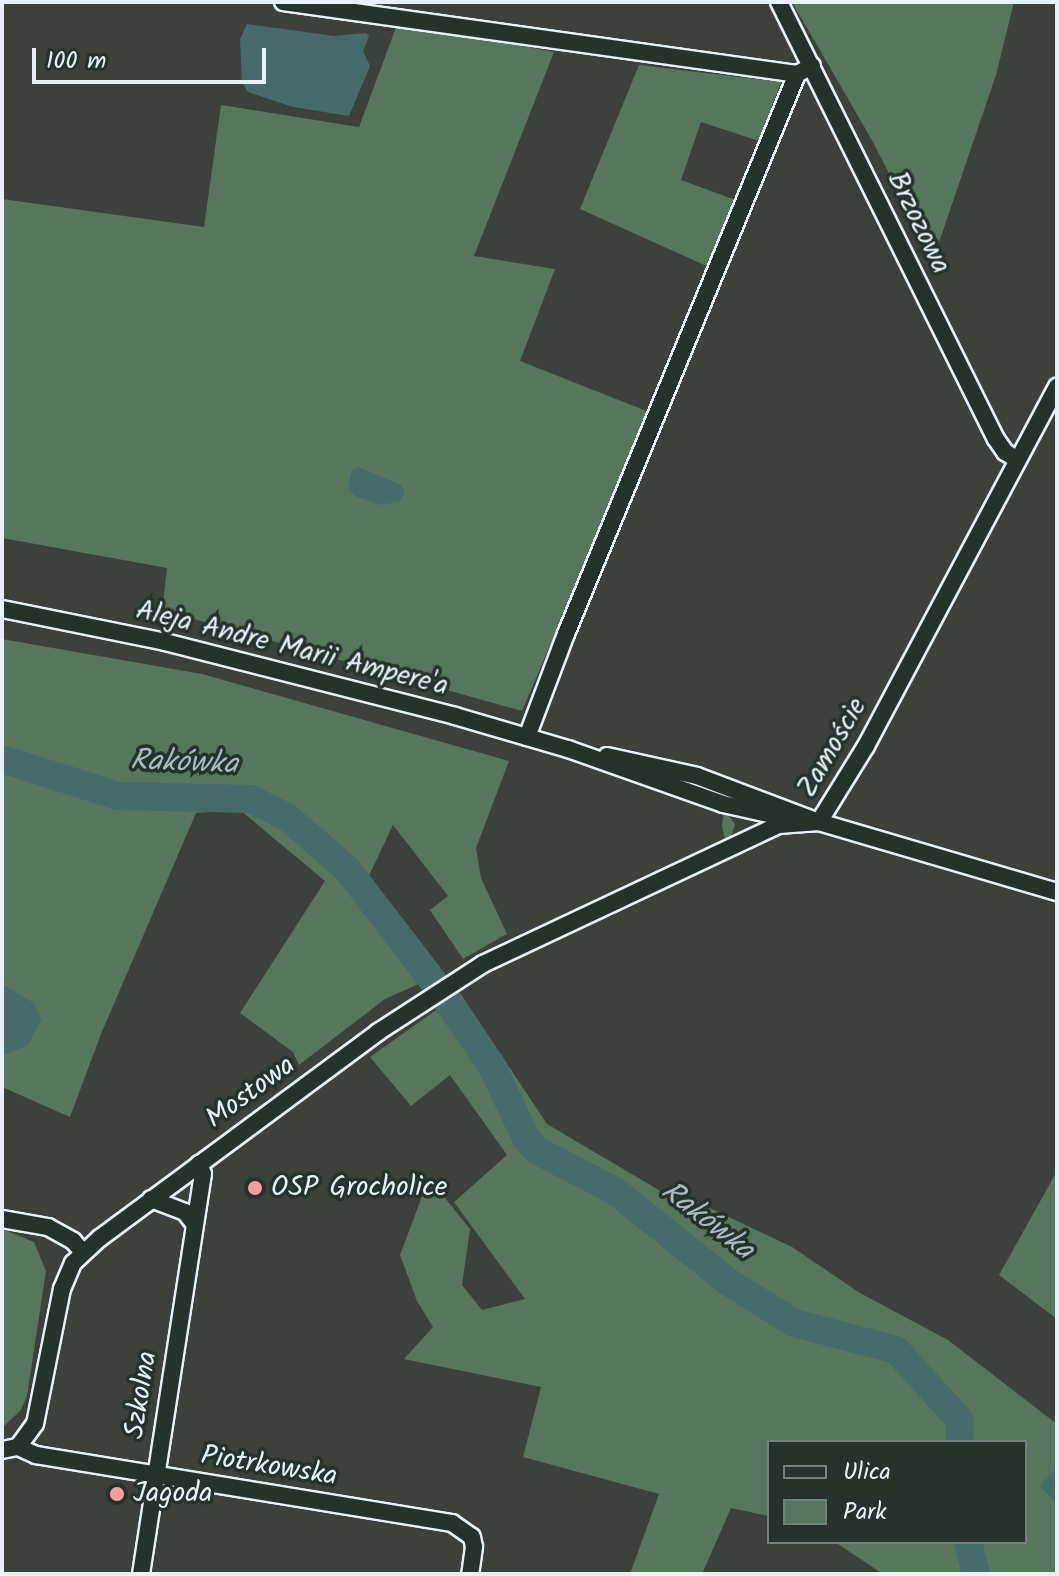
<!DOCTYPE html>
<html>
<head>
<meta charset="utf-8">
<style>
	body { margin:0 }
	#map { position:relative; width:1059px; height:1576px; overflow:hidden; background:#3c413c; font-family:Kalam,sans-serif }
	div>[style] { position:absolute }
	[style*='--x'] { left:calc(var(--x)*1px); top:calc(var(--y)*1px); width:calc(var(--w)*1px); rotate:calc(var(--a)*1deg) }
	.green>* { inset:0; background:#58755d }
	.water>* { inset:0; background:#476b6b }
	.river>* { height:28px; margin:-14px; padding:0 14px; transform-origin:14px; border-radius:14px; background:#476b6b }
	.roads { filter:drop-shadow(2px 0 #e8f1f8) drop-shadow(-2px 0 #e8f1f8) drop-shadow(0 2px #e8f1f8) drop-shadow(0 -2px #e8f1f8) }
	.minor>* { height:16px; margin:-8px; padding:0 8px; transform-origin:8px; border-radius:8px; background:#26332d }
	.dots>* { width:22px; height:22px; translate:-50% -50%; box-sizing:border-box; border:4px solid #26332d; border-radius:50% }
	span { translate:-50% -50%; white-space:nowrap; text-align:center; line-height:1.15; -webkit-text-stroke:7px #26332d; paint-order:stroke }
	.street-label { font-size:28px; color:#e8f1f8 }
	.poi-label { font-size:28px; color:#e8f1f8 }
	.left { translate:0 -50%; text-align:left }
	.water-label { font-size:30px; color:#a8bbc0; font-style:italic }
	.frame { position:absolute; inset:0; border:4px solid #e8f1f8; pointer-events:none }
	.legend { position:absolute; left:767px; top:1440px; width:260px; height:104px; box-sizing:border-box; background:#26332d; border:2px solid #747f7e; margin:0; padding:10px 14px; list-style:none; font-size:24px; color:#e8f1f8 }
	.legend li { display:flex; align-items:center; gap:16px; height:40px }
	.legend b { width:40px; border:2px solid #747f7e }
	.scale { position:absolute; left:32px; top:48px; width:234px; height:36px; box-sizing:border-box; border:4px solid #e8f1f8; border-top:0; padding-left:10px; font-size:24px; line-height:28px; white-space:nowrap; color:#e8f1f8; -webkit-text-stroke:6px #26332d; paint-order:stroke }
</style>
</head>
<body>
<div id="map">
	<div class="green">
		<i style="clip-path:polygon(792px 2px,1014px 2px,996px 75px,933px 260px,873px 142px)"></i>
		<i style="clip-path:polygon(398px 22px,554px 52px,474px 256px,555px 269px,520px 361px,649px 412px,522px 711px,162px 610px,167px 568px,2px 538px,2px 199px,204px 227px,221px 105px,359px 127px)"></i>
		<i style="clip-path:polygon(639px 65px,781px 82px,759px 141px,701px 122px,681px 180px,741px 202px,711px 268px,580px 209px)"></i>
		<i style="clip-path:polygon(2px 639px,202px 674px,509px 761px,476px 848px,481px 878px,507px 934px,463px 959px,430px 910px,448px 896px,393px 825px,358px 899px,421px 983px,385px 999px,299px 1065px,293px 1052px,240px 1013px,325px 881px,240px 810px,196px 813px,101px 1034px,70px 1117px,2px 1087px)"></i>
		<i style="clip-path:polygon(724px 810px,735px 824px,731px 837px,725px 840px,722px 826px)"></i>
		<i style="clip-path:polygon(460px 993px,547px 1124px,674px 1199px,678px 1193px,792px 1247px,860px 1293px,948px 1340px,1057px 1424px,1057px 1574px,883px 1574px,835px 1542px,1025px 1542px,1025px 1442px,769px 1442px,769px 1516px,731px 1508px,702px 1574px,630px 1574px,659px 1494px,523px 1457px,541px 1387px,404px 1359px,433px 1327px,417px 1301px,400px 1255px,429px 1178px,470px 1229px,462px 1285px,482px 1310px,525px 1299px,454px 1202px,507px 1155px,450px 1075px,411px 1106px,370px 1057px)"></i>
		<i style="clip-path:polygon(1057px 1171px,1057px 1319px,999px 1275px)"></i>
		<i style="clip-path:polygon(2px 1229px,34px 1242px,46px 1271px,27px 1396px,21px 1410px,2px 1428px)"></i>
	</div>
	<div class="water">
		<i style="clip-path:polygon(247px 24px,334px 36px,366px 33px,369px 36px,363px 51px,370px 66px,349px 116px,293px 107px,248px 92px,242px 82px,240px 39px)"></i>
		<i style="clip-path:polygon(358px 467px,401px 485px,405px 493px,400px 501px,381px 505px,357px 497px,349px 490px,349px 482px,352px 471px)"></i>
		<i style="clip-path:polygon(2px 984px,32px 1002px,42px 1019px,28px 1045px,4px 1055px)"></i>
		<i style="clip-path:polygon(1057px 1468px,1057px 1504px,1040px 1486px)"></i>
	</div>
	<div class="river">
		<i style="--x:2;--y:759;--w:122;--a:17.7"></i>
		<i style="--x:118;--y:796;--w:133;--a:1.3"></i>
		<i style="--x:251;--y:799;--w:40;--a:26.6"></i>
		<i style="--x:287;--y:817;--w:79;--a:40.9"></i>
		<i style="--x:347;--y:869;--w:141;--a:52.5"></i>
		<i style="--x:447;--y:1001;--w:77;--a:55.1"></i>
		<i style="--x:491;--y:1064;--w:84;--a:64.7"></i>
		<i style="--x:527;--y:1140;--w:16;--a:45"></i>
		<i style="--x:538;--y:1151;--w:87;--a:27.5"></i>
		<i style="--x:615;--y:1191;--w:147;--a:38.7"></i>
		<i style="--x:730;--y:1283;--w:75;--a:32"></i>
		<i style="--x:794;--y:1323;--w:106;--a:14.8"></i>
		<i style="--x:896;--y:1350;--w:93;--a:47.6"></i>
		<i style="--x:959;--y:1419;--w:23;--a:88"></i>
		<i style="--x:968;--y:1542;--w:33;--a:76"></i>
	</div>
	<div class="roads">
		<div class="minor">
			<i style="--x:283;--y:2;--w:519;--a:7.97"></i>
			<i style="--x:797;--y:74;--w:17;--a:-28"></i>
			<i style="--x:779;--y:2;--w:488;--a:63.6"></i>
			<i style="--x:996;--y:439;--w:16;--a:55"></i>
			<i style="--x:1005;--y:452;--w:15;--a:32"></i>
			<i style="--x:2;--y:609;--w:166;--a:11.4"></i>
			<i style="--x:165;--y:642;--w:299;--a:14.3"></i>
			<i style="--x:455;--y:716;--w:118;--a:16.3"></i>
			<i style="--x:568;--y:749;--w:164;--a:19.5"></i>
			<i style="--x:723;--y:804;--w:69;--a:12.6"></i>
			<i style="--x:527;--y:737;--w:110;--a:-69.3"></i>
			<i style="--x:566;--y:634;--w:606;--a:-67.58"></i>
			<i style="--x:607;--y:756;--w:92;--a:12.5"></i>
			<i style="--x:697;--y:776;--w:130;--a:20.7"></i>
			<i style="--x:819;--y:822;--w:248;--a:16.4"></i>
			<i style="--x:819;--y:822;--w:89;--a:-58.3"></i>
			<i style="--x:866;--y:746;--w:407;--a:-62"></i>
			<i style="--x:151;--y:1199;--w:36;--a:21"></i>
			<i style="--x:185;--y:1212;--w:16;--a:52"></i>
			<i style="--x:2;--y:1219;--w:47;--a:9.9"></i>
			<i style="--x:48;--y:1227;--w:29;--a:29"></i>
			<i style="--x:73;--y:1241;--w:15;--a:48"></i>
			<i style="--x:18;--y:1447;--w:20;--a:24"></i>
			<i style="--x:36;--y:1455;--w:422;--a:9.3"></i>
			<i style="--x:452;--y:1523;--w:24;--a:35"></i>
			<i style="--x:472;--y:1537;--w:10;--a:79"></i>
			<i style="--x:474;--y:1547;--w:27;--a:98"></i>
			<i style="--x:2;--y:1450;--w:16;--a:-11"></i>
			<i style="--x:18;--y:1447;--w:29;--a:-54"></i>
			<i style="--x:35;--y:1424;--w:138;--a:-78.7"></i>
			<i style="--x:62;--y:1289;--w:28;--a:-67"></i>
			<i style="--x:73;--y:1263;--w:37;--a:-43"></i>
			<i style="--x:100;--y:1238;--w:346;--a:-36.5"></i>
			<i style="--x:378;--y:1032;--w:125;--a:-32.9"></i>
			<i style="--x:483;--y:964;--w:327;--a:-25.2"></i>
			<i style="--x:779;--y:825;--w:40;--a:-4.3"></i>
			<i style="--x:141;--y:1574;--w:405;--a:-81.2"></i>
			<i style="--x:203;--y:1174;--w:11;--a:-112"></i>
		</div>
	</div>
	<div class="dots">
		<i style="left:255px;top:1188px;background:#ff9aa2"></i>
		<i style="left:117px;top:1494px;background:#ff9aa2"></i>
	</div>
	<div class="street-label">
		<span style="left:918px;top:223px;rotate:64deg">Brzozowa</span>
		<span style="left:292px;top:649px;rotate:14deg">Aleja Andre Marii Ampere'a</span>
		<span style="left:833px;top:748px;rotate:-60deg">Zamoście</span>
		<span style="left:251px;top:1093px;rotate:-36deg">Mostowa</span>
		<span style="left:142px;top:1395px;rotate:-81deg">Szkolna</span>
		<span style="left:269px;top:1467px;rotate:9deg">Piotrkowska</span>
	</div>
	<div class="poi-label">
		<span class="left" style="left:271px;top:1188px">OSP Grocholice</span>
		<span class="left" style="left:133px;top:1494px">Jagoda</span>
	</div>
	<div class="water-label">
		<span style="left:184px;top:763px;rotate:2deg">Rakówka</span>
		<span style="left:707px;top:1221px;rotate:38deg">Rakówka</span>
	</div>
	<div class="frame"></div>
	<ul class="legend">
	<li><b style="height:10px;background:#26332d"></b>Ulica</li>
	<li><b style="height:22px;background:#58755d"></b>Park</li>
	</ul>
	<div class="scale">100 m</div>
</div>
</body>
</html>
